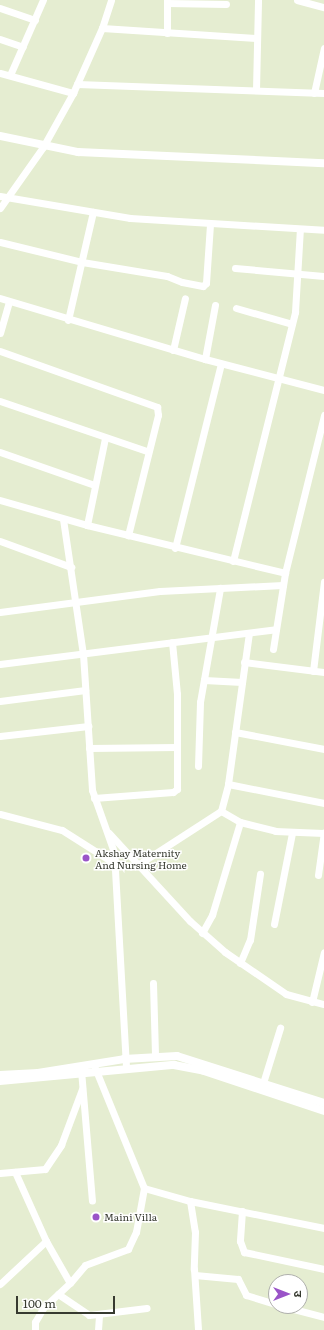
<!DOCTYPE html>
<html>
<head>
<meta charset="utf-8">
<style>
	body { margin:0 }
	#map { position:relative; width:324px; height:1330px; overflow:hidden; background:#e5edd1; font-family:Literata,"Noto Sans Devanagari",serif }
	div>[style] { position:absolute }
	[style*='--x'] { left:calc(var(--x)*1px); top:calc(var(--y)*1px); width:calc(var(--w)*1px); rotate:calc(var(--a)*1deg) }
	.minor>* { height:7px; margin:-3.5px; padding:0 3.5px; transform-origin:3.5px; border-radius:3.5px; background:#fff }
	.tertiary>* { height:8px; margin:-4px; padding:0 4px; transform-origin:4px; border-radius:4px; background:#fff }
	.dots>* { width:11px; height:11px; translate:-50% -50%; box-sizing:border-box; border:2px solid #fff; border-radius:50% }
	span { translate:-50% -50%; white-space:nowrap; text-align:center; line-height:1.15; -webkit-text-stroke:3px #fff; paint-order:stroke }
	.poi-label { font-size:10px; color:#373a30 }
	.left { translate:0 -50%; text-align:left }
	.north { position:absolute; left:268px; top:1274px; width:40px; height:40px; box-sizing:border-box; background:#fff; border:1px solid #afb0ac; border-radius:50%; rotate:90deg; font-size:11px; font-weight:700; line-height:16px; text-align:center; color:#373a30 }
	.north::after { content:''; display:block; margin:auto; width:14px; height:18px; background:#9a54c8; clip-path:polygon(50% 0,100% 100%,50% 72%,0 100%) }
	.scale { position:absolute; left:16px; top:1296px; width:99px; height:18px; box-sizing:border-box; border:2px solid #373a30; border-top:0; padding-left:5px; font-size:12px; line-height:14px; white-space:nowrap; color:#373a30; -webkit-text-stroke:3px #fff; paint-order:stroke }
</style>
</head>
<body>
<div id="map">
	<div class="minor">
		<i style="--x:297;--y:0;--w:28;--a:15"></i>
		<i style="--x:167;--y:3;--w:59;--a:1"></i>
		<i style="--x:0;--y:8;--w:37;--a:19"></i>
		<i style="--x:102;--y:28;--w:155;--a:3.7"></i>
		<i style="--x:167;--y:33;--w:33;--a:-90"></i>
		<i style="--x:0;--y:39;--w:24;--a:19"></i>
		<i style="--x:0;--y:73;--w:76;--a:15.3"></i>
		<i style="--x:10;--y:75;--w:82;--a:-66.3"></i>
		<i style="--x:77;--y:84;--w:247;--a:2.1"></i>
		<i style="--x:256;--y:90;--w:90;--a:-88.7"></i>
		<i style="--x:314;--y:93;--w:46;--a:-77.5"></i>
		<i style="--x:0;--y:196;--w:132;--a:9.6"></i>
		<i style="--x:130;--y:218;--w:194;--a:3.5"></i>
		<i style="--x:0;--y:208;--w:75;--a:-54.8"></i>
		<i style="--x:43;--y:147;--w:62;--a:-60.9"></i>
		<i style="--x:73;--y:93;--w:71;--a:-66"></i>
		<i style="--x:102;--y:28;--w:29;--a:-72"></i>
		<i style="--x:0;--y:242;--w:84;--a:13.7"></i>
		<i style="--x:82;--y:262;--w:86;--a:9.4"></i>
		<i style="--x:167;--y:276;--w:16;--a:22"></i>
		<i style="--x:182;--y:282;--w:21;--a:11"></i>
		<i style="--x:203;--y:286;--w:4;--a:-45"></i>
		<i style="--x:206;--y:283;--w:59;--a:-86.1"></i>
		<i style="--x:235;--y:268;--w:89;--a:5.1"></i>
		<i style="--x:0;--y:298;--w:214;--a:16.6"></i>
		<i style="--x:205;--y:359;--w:123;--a:14.6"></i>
		<i style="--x:236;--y:308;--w:58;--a:15.9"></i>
		<i style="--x:68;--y:320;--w:111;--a:-77"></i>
		<i style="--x:0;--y:333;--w:33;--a:-74"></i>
		<i style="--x:173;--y:350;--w:53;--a:-77"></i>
		<i style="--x:0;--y:351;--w:167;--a:19.6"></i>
		<i style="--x:157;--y:407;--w:8;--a:83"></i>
		<i style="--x:158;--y:415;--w:124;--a:104"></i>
		<i style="--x:205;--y:359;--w:55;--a:-79.5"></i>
		<i style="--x:0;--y:401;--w:155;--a:18.8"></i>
		<i style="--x:0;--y:452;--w:100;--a:19.3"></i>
		<i style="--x:0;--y:500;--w:91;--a:16"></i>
		<i style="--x:87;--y:525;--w:204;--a:13.6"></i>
		<i style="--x:63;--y:519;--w:136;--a:81.6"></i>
		<i style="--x:83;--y:654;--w:136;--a:86.2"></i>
		<i style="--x:92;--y:790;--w:66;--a:70.5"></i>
		<i style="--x:114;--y:852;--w:216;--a:86.8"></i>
		<i style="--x:87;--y:525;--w:89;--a:-78.3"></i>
		<i style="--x:0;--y:541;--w:76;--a:20.1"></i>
		<i style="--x:175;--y:548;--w:190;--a:-76"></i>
		<i style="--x:233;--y:561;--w:257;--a:-76"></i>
		<i style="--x:295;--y:312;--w:83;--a:-86.6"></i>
		<i style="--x:0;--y:612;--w:161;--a:-7.5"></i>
		<i style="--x:160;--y:591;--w:123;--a:-2.8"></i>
		<i style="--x:273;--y:649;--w:77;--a:-81"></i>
		<i style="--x:285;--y:573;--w:163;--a:-76.1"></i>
		<i style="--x:244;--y:662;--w:81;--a:7.1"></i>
		<i style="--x:0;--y:664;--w:278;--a:-7.2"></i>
		<i style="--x:313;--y:671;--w:90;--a:-83"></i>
		<i style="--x:204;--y:680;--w:38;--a:3"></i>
		<i style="--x:0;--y:701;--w:86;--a:-7.4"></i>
		<i style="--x:235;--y:732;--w:91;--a:10.8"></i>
		<i style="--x:0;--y:736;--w:89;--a:-6.5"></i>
		<i style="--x:89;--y:748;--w:88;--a:-0.7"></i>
		<i style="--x:198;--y:766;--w:64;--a:-88.2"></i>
		<i style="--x:200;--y:702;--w:116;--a:-80"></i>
		<i style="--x:228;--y:784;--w:98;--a:11.2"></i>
		<i style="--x:94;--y:798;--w:79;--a:-4.3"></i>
		<i style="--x:173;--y:792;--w:5;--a:-37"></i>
		<i style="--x:177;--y:789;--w:95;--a:-90"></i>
		<i style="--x:177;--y:694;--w:52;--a:-95.5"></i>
		<i style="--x:221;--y:811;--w:22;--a:30"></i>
		<i style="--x:240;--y:822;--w:36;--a:14"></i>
		<i style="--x:275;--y:831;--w:49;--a:2.3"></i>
		<i style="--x:0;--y:814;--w:64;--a:14.5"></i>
		<i style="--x:62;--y:830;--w:62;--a:32.4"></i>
		<i style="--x:109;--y:833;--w:120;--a:47.4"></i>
		<i style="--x:190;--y:921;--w:47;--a:41.5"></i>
		<i style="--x:225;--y:952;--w:74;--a:34.5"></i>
		<i style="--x:286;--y:994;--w:39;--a:15"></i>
		<i style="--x:139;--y:864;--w:98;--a:-32.9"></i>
		<i style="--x:221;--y:811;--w:28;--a:-75"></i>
		<i style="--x:228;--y:784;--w:152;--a:-82.1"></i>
		<i style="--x:318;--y:875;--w:43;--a:-82.1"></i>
		<i style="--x:274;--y:924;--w:93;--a:-78.8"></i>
		<i style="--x:202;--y:933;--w:21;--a:-61"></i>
		<i style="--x:212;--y:915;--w:97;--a:-73.2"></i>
		<i style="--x:240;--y:963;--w:25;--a:-67"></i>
		<i style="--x:250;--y:940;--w:67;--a:-81.4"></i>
		<i style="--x:153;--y:983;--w:73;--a:88.4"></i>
		<i style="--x:312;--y:1002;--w:51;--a:-76.5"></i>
		<i style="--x:95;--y:1068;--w:130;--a:67.8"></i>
		<i style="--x:144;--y:1188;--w:48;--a:15.8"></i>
		<i style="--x:190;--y:1201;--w:137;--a:11.4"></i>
		<i style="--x:81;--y:1070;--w:131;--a:85.2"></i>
		<i style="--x:263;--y:1083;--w:58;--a:-72.8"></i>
		<i style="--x:15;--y:1172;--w:76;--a:65.8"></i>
		<i style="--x:46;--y:1241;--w:48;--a:60.3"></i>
		<i style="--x:0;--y:1173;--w:45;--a:-5.1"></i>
		<i style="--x:45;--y:1169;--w:29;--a:-56"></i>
		<i style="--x:61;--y:1145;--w:60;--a:-69.4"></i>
		<i style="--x:190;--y:1201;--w:31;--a:81"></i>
		<i style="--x:195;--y:1232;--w:37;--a:92"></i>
		<i style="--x:194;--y:1269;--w:61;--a:86.2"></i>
		<i style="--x:242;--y:1211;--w:30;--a:94"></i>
		<i style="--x:240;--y:1241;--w:12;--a:70"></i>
		<i style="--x:244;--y:1252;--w:82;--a:12"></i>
		<i style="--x:195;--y:1275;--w:43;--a:5.3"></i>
		<i style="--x:238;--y:1279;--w:18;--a:63"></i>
		<i style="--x:246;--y:1295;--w:31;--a:17"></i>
		<i style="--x:0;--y:1284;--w:63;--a:-43.1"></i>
		<i style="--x:58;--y:1294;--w:37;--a:34"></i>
		<i style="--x:89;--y:1315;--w:58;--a:-6.9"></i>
		<i style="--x:282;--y:1306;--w:43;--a:14.7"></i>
		<i style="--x:35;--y:1330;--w:8;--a:-90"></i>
		<i style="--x:35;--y:1322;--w:16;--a:-60"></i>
		<i style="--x:43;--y:1308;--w:37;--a:-43"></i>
		<i style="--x:70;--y:1283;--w:23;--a:-50"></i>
		<i style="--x:85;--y:1265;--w:46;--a:-20.4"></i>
		<i style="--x:128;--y:1249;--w:19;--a:-65"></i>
		<i style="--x:136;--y:1232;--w:45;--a:-79.7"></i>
		<i style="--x:98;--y:1330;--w:15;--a:-86"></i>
	</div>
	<div class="tertiary">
		<i style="--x:0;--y:136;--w:80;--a:11.6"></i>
		<i style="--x:78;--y:152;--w:246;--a:2.6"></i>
		<i style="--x:0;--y:1075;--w:38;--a:-3"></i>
		<i style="--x:38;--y:1073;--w:87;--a:-9.2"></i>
		<i style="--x:124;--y:1059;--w:53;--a:-3.2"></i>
		<i style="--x:177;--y:1056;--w:154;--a:17.7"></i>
		<i style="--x:0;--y:1081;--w:175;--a:-5.3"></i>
		<i style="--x:174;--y:1065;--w:31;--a:11"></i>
		<i style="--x:204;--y:1071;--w:126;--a:18.4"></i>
	</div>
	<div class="dots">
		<i style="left:86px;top:858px;background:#9a54c8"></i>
		<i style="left:96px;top:1217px;background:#9a54c8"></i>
	</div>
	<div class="poi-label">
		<span class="left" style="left:95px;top:858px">Akshay Maternity<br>And Nursing Home</span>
		<span class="left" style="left:104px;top:1217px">Maini Villa</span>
	</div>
	<div class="north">उ</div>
	<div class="scale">100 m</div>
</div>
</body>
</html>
